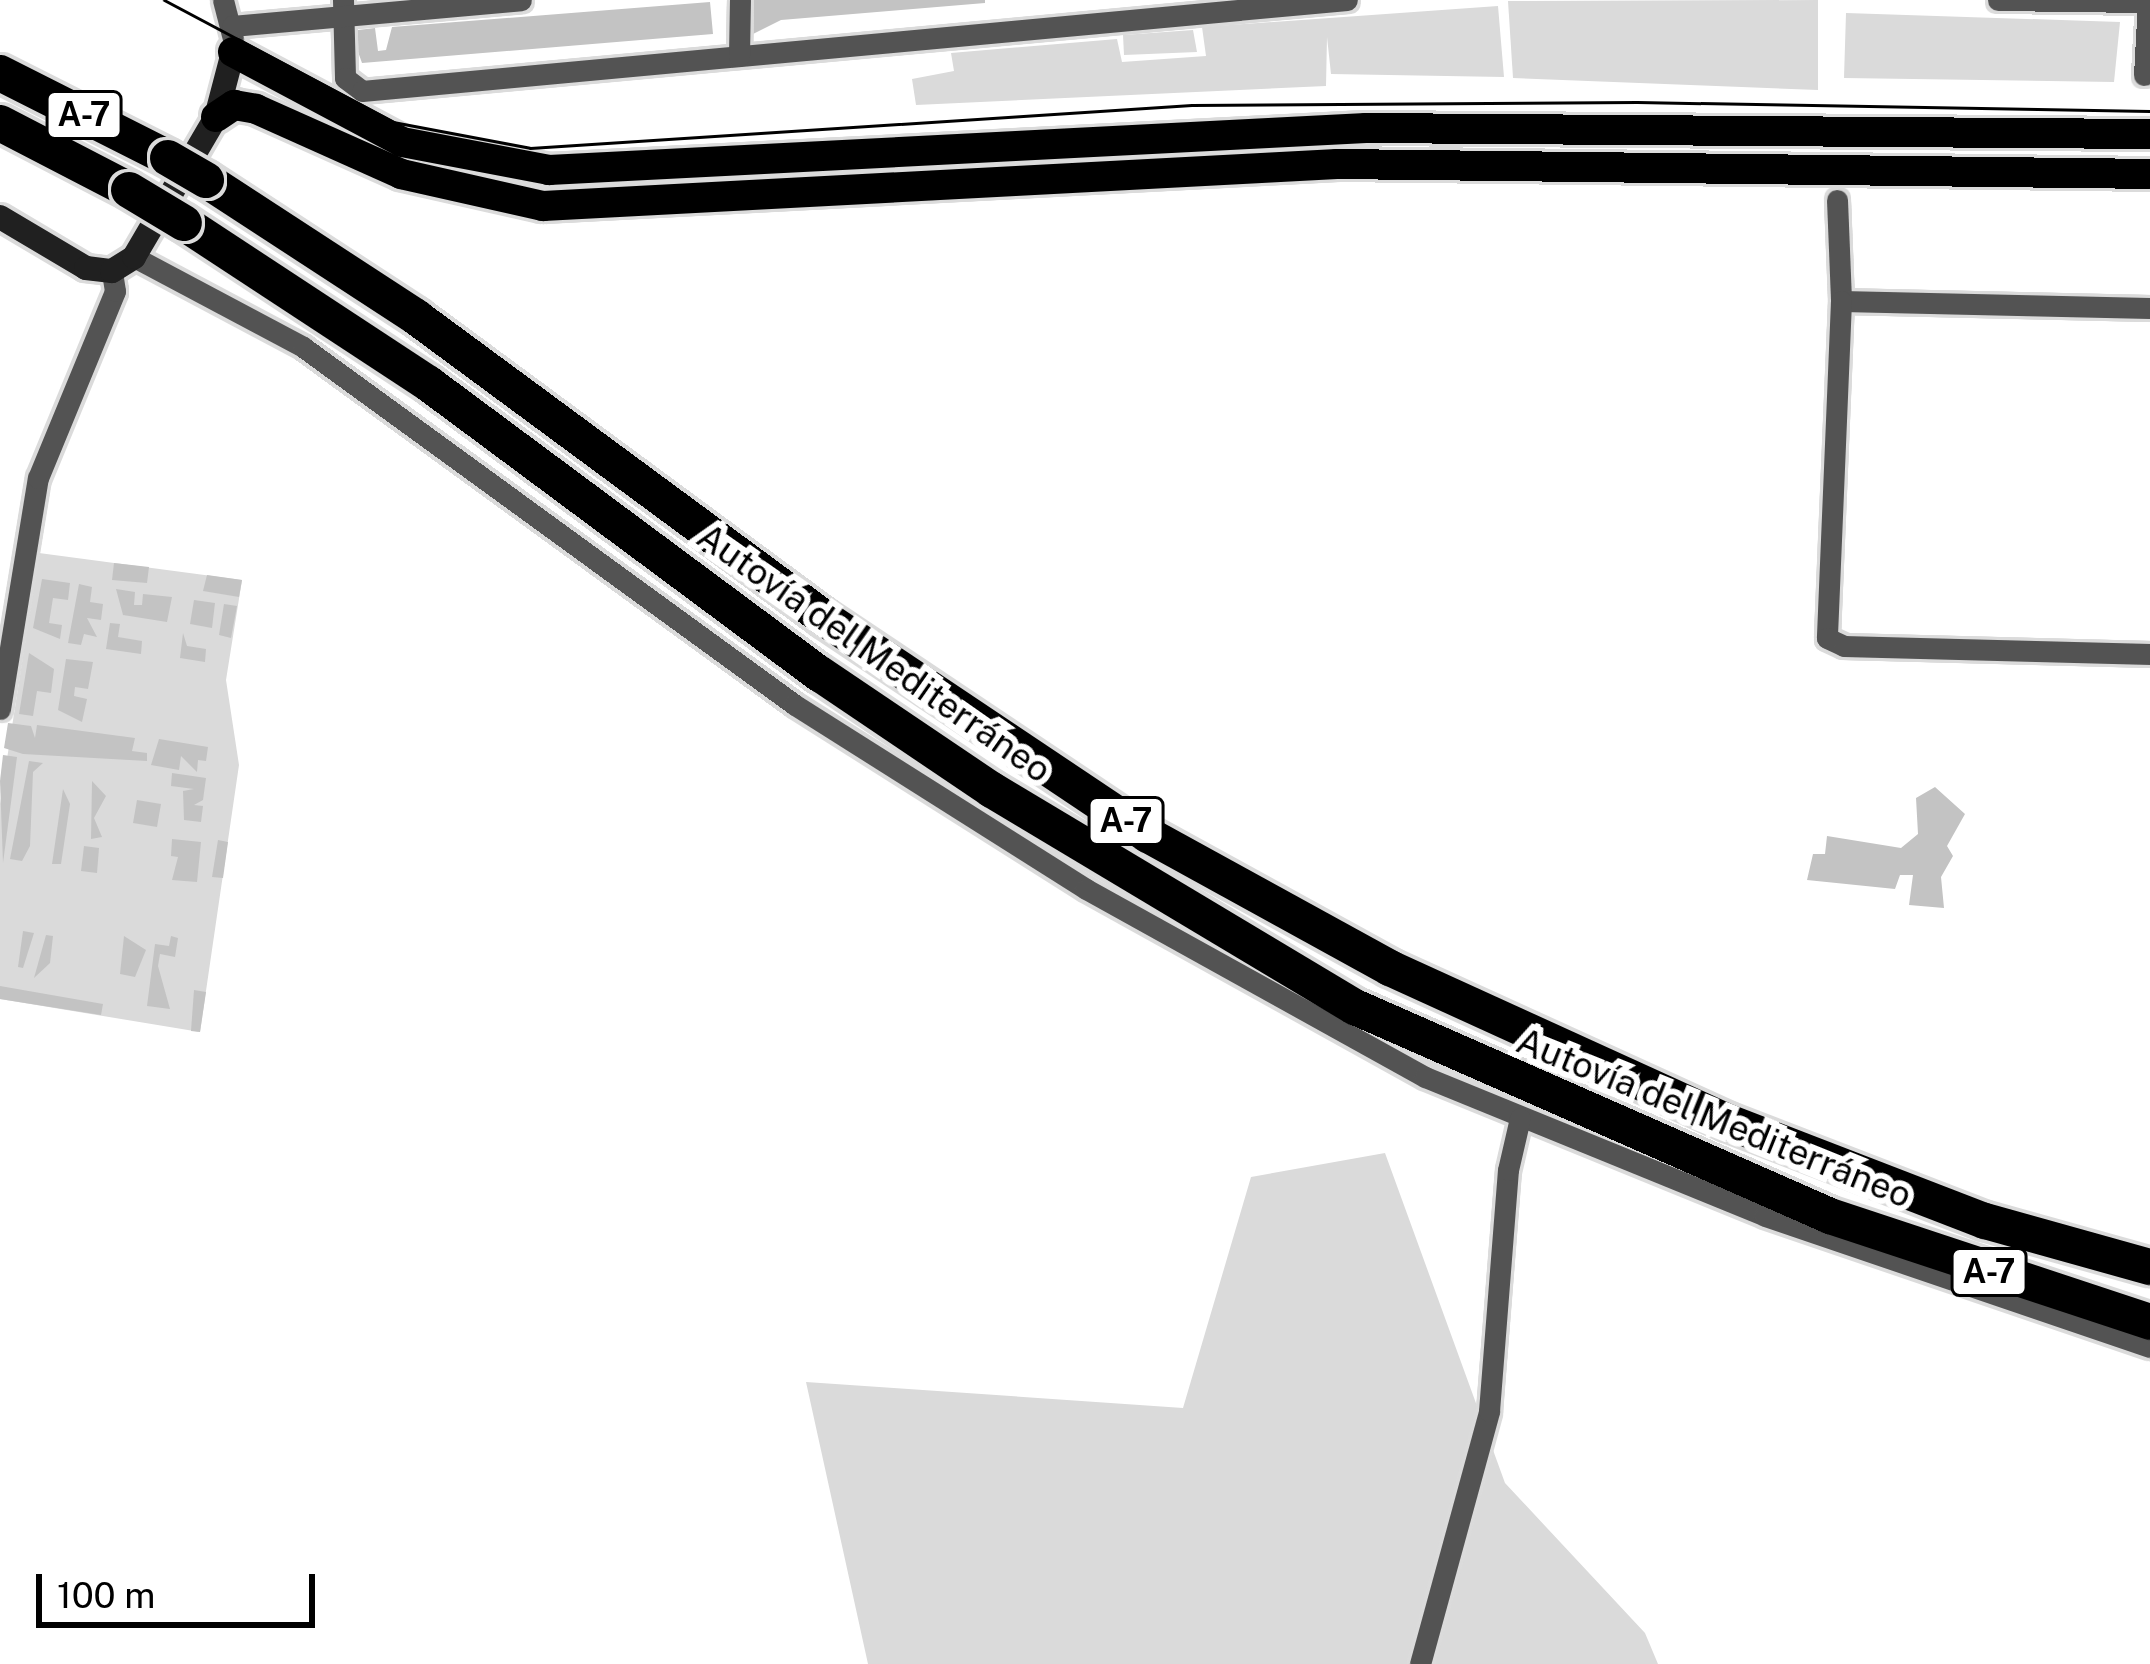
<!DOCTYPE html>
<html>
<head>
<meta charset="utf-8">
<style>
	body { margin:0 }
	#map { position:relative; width:2150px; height:1664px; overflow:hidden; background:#fff; font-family:"Public Sans",sans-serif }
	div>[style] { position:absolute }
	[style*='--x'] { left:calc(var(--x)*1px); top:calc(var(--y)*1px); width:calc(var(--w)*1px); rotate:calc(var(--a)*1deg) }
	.green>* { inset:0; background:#dadada }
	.building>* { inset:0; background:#c3c3c3 }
	.roads { filter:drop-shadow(3px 0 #dbdbdb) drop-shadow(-3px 0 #dbdbdb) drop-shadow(0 3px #dbdbdb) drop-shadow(0 -3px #dbdbdb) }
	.street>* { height:21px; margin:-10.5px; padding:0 10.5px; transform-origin:10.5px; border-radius:10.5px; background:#535353 }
	.secondary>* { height:24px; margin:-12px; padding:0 12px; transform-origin:12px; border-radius:12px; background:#202020 }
	.primary>* { height:30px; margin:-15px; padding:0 15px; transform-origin:15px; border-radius:15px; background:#000 }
	.highway>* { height:36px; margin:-18px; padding:0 18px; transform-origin:18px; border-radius:18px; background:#000 }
	.tram>* { height:3px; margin:-1.5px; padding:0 1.5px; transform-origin:1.5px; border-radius:1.5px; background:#000 }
	.bridges { filter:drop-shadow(3px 0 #dbdbdb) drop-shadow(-3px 0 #dbdbdb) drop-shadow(0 3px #dbdbdb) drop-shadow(0 -3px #dbdbdb) }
	.highway-bridge>* { height:36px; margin:-18px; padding:0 18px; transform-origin:18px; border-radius:18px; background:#000 }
	span { translate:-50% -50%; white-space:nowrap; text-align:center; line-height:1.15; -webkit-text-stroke:12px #fff; paint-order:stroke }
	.shield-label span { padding:3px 9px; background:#fff; border:3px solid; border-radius:9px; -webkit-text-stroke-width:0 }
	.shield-label { font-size:33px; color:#000; font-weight:700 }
	.street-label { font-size:36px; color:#000 }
	.scale { position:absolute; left:36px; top:1574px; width:279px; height:54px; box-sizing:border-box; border:6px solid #000; border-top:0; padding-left:15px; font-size:36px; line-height:42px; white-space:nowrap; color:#000; -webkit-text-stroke:9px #fff; paint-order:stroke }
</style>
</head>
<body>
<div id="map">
	<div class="green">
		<i style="clip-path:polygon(1818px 0,1818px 90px,1513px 78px,1508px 1px)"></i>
		<i style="clip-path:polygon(1498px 6px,1504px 77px,1331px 74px,1327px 37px,1326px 86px,916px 105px,912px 79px,954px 71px,951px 53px,1117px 39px,1122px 62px,1206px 56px,1202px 27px)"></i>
		<i style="clip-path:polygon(1846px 13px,2120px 22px,2114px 82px,1844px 78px)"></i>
		<i style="clip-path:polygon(1193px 30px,1197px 52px,1124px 55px,1123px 35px)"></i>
		<i style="clip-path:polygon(39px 553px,242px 580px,226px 680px,239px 765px,200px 1032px,0 999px,0 804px)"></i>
		<i style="clip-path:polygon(1385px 1153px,1505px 1483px,1645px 1633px,1658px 1664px,868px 1664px,806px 1382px,1183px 1408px,1251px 1177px)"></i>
	</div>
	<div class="building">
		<i style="clip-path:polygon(753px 0,985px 0,985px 3px,781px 20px,753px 34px)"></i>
		<i style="clip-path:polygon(710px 2px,713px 34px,362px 63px,357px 49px,358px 30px,375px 28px,378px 51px,386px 50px,392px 27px)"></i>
		<i style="clip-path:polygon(114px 563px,149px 567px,147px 583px,112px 580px)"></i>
		<i style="clip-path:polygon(207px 575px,242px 580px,239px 597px,203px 591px)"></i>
		<i style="clip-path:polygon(42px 579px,70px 583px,68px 600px,53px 598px,49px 623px,62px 625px,60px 639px,33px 628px)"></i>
		<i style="clip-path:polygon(79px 584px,92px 587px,90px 602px,103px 604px,101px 620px,87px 618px,97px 637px,84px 634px,81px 645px,68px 643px)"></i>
		<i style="clip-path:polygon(116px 589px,135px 592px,134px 605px,142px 605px,143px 594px,172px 597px,167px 622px,123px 615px)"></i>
		<i style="clip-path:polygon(194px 600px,215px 603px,212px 628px,190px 624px)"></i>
		<i style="clip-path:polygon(224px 604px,237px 606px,231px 638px,219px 635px)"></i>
		<i style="clip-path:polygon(110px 623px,120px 624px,118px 637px,142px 641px,141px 654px,106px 649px)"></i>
		<i style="clip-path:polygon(183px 633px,187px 646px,206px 649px,205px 662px,180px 658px)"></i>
		<i style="clip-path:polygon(29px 653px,54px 669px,51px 693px,37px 691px,33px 716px,19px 714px)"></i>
		<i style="clip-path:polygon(66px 659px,93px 662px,88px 689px,75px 687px,74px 696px,87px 699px,82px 722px,58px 710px)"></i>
		<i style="clip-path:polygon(8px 723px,31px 726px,35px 738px,37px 725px,135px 738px,132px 751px,147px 753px,147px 761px,23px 754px,4px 748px)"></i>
		<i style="clip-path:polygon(159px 739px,208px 747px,206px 761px,198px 760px,197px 772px,181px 756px,179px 770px,151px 765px)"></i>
		<i style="clip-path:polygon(3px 755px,17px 757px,3px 863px,0 781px)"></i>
		<i style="clip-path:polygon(29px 761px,43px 763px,33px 772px,30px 846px,22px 861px,10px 859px)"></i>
		<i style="clip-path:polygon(172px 773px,206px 778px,203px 800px,194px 805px,203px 806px,201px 822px,184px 820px,183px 791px,194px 789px,171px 786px)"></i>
		<i style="clip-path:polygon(92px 781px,106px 796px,94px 818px,102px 837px,91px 839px)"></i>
		<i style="clip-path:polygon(1935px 787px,1965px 814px,1947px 846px,1953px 856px,1941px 877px,1944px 908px,1909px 905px,1913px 875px,1900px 875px,1895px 889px,1807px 880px,1813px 854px,1825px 854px,1827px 836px,1901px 848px,1918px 834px,1916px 798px)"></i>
		<i style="clip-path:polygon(63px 789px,70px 804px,61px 864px,52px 864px)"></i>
		<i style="clip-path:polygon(137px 800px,161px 804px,157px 827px,133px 823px)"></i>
		<i style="clip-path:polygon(172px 839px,201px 842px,197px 882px,172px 880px,178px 857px,171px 856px)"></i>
		<i style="clip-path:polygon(218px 840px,228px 842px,223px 878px,212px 877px)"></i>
		<i style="clip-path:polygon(84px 846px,99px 848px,97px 873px,81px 871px)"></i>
		<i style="clip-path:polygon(23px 931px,34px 933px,23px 968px,18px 967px)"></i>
		<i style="clip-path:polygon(46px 935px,53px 936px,50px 963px,34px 978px)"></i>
		<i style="clip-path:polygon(124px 936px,146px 950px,135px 977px,120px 974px)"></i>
		<i style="clip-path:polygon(171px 936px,178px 938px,175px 957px,160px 954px,158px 966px,170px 1009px,147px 1006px,155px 944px,169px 946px)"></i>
		<i style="clip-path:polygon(0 986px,103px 1004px,101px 1015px,0 999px)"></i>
		<i style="clip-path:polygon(194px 990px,206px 992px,200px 1032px,191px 1031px)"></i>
	</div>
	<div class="roads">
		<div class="street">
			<i style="--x:223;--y:0;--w:40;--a:75.6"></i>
			<i style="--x:343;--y:0;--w:78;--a:88.5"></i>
			<i style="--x:345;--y:78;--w:21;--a:37"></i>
			<i style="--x:362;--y:91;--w:989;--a:-5.28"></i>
			<i style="--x:1998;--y:0;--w:152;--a:0.8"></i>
			<i style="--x:232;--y:26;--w:290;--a:-5.1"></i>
			<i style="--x:739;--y:56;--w:56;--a:-89"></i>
			<i style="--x:2144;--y:75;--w:75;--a:-86.9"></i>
			<i style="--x:1837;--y:200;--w:101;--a:87.7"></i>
			<i style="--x:1841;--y:301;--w:309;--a:1.3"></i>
			<i style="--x:134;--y:257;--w:191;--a:28"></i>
			<i style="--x:303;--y:347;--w:608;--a:36.04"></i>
			<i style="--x:795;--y:705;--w:344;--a:32.3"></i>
			<i style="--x:1086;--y:889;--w:388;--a:29"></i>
			<i style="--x:1425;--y:1077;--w:367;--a:22.2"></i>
			<i style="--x:1765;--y:1216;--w:407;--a:18.8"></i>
			<i style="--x:1841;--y:301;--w:337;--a:92.4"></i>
			<i style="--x:1827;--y:638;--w:19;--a:25"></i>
			<i style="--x:1844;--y:646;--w:306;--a:1.5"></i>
			<i style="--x:0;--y:709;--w:234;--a:-80.7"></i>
			<i style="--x:38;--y:478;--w:202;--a:-67.6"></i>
			<i style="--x:115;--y:291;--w:20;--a:-99"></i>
			<i style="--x:1420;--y:1664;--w:262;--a:-74.7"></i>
			<i style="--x:1489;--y:1411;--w:242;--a:-85.5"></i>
			<i style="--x:1508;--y:1170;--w:53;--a:-77"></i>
		</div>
		<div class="secondary">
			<i style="--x:0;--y:217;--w:100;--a:30.7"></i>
			<i style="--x:86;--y:268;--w:26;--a:7"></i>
			<i style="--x:112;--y:271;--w:26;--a:-32"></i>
			<i style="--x:134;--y:257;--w:162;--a:-59.6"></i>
			<i style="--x:216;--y:117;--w:67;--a:-75.3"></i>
		</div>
		<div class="primary">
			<i style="--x:233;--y:52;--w:191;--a:28"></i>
			<i style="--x:402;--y:142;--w:150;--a:10.8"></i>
			<i style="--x:549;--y:170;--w:818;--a:-2.94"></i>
			<i style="--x:1366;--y:128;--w:784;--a:0.44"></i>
			<i style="--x:216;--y:117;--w:22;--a:-34"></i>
			<i style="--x:234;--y:105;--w:22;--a:10"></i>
			<i style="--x:256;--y:109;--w:159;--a:24.1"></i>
			<i style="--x:401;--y:174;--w:146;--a:12.7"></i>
			<i style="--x:543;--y:206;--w:795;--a:-3.03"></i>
			<i style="--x:1337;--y:164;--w:813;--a:0.7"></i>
		</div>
		<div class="highway">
			<i style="--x:0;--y:73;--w:188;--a:26.8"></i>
			<i style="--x:0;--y:123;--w:145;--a:27.4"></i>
			<i style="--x:206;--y:180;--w:251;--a:33.1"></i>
			<i style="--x:416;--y:317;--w:507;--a:36.42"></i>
			<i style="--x:824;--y:618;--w:390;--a:33.8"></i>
			<i style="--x:1148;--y:835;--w:276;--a:28.8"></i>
			<i style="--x:1390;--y:968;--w:371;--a:24.5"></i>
			<i style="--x:1728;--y:1122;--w:275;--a:21.1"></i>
			<i style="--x:1985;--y:1221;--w:171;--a:15.6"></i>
			<i style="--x:184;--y:223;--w:293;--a:33.3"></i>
			<i style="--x:429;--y:384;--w:487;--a:36.6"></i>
			<i style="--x:820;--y:674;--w:207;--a:34"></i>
			<i style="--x:992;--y:790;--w:423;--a:30.9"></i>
			<i style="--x:1355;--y:1007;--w:519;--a:23.75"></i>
			<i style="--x:1830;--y:1216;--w:337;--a:18.3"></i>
		</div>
	</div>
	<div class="tram">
		<i style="--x:164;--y:0;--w:259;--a:28"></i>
		<i style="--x:393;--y:122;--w:139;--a:10.7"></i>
		<i style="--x:530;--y:148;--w:663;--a:-3.72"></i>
		<i style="--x:1192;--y:105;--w:445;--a:-0.4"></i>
		<i style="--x:1637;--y:102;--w:513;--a:1.01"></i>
	</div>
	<div class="bridges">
		<div class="highway-bridge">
			<i style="--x:168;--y:158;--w:44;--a:30.1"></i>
			<i style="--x:129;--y:190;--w:64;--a:31"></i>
		</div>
	</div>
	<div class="shield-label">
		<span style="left:84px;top:115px">A-7</span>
		<span style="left:1126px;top:821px">A-7</span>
		<span style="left:1989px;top:1272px">A-7</span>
	</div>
	<div class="street-label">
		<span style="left:874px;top:653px;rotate:35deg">Autovía del Mediterráneo</span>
		<span style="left:1714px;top:1118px;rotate:22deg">Autovía del Mediterráneo</span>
	</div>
	<div class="scale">100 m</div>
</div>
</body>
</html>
